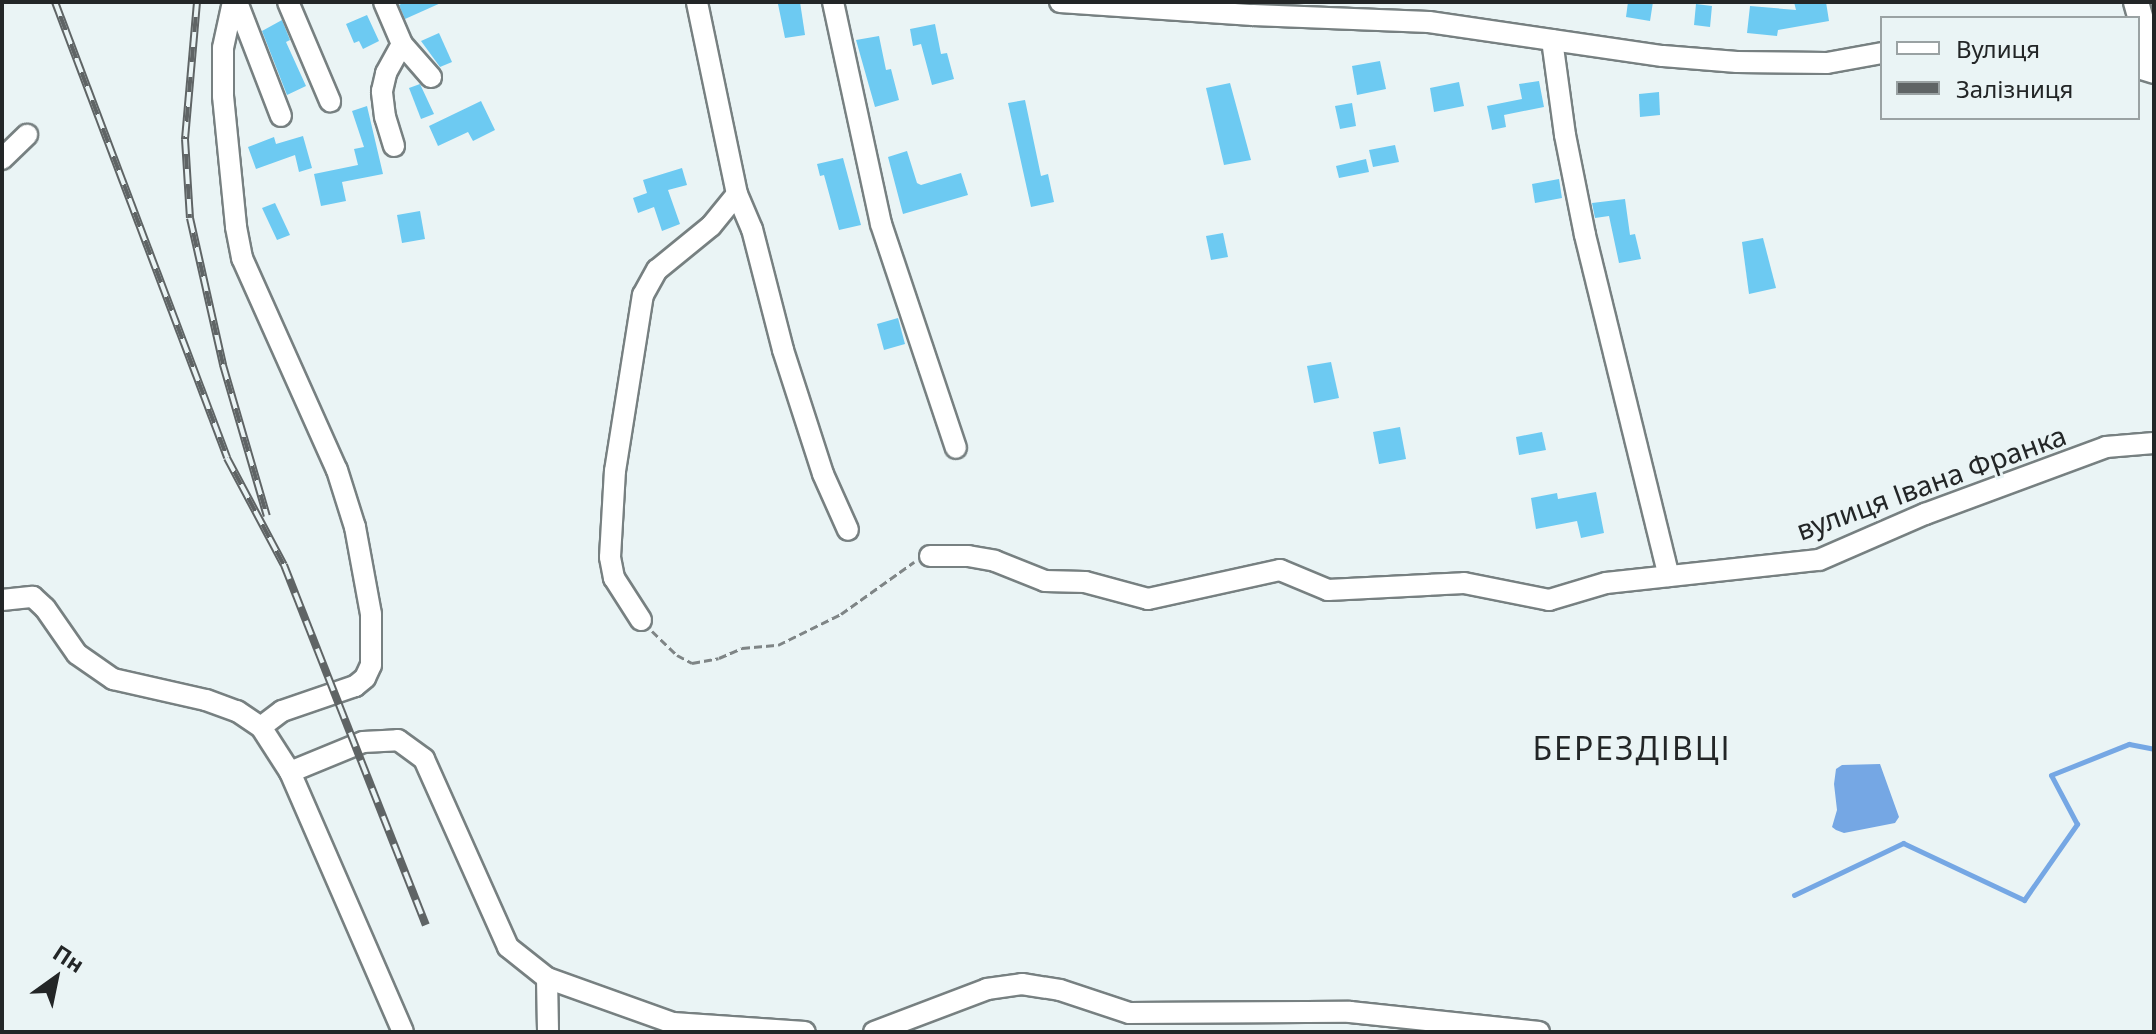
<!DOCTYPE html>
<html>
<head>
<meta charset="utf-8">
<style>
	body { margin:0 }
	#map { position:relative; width:2156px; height:1034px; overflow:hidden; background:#eaf4f5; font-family:"Noto Sans",sans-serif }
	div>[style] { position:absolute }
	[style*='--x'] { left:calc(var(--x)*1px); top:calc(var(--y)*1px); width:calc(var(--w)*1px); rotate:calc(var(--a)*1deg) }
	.water>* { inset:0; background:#75a7e4 }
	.stream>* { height:5px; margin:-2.5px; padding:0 2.5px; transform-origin:2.5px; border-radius:2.5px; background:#75a7e4 }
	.building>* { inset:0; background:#6dcaf2 }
	.path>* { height:3px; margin-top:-1.5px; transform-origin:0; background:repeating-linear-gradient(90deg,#7f8586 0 8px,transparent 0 12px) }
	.roads { filter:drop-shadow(2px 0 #778081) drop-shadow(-2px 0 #778081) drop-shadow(0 2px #778081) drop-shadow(0 -2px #778081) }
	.minor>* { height:20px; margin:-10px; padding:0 10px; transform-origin:10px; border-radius:10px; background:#fff }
	.major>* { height:24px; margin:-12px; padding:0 12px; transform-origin:12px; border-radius:12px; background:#fff }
	.rail>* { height:8px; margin-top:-4px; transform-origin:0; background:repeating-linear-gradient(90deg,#eaf4f5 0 15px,#5f6465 0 30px); box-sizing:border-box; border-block:2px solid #5f6465 }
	span { translate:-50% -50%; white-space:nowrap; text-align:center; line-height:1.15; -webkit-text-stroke:6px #eaf4f5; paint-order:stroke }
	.street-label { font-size:28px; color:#232627 }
	.quarter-label { font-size:32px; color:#232627; letter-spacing:2px }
	.frame { position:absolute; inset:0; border:4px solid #232627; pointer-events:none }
	.legend { position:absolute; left:1880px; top:16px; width:260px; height:104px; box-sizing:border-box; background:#eaf4f5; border:2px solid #9aa2a3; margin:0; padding:10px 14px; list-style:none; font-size:24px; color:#232627 }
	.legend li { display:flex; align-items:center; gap:16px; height:40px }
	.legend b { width:40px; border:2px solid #9aa2a3 }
	.north { position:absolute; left:16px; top:938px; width:80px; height:80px; -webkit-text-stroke:6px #eaf4f5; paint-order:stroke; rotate:33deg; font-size:22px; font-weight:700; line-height:32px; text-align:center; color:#232627 }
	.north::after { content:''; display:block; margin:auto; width:28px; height:36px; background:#232627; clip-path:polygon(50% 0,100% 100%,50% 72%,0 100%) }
</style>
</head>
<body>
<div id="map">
	<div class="water">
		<i style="clip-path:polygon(1880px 764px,1899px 817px,1895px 823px,1844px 833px,1836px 830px,1832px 827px,1837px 810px,1834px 784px,1836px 769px,1842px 765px)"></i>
	</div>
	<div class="stream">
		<i style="--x:1794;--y:895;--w:121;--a:-25.5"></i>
		<i style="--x:1903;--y:843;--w:134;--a:25.2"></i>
		<i style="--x:2024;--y:900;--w:93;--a:-55.1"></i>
		<i style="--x:2077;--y:824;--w:55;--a:-118"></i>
		<i style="--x:2051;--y:775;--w:84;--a:-21.7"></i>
		<i style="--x:2129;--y:744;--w:25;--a:11"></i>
	</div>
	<div class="building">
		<i style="clip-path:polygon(405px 2px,443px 2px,405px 19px,399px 5px)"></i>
		<i style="clip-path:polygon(800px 2px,805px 35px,785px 38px,778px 4px)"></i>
		<i style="clip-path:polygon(1628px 2px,1653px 2px,1650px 21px,1626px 17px)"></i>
		<i style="clip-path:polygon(1794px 2px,1826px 2px,1829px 21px,1778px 30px,1777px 36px,1747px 33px,1750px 6px,1796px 10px)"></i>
		<i style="clip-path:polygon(1696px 4px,1712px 6px,1710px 27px,1694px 25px)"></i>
		<i style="clip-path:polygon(367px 15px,379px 41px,363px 49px,359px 41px,354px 43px,346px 24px)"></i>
		<i style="clip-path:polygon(282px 20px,290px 40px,286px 42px,306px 86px,287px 95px,262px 31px)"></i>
		<i style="clip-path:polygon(935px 24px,941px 54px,947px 53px,954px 79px,932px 85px,921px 44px,913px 46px,910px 29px)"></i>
		<i style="clip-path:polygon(439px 33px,452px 62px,440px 67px,421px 41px)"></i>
		<i style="clip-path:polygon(879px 36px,886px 70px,891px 69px,899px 100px,875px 107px,856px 40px)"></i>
		<i style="clip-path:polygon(1380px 61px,1386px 89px,1357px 95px,1352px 66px)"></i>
		<i style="clip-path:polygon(1539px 81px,1544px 107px,1504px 115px,1506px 127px,1492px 130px,1487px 106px,1522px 99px,1519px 84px)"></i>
		<i style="clip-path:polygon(1459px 82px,1464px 106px,1434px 112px,1430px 88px)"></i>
		<i style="clip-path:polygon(1230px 83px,1251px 160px,1224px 165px,1206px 88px)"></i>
		<i style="clip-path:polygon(420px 84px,434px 114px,421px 119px,409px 88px)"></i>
		<i style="clip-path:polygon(1659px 92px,1660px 115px,1640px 117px,1639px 94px)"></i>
		<i style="clip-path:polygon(1025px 100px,1041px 176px,1048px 174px,1054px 202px,1031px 207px,1008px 103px)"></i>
		<i style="clip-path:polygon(481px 101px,495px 130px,473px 141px,468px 132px,438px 146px,429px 126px)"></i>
		<i style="clip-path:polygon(1352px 103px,1356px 126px,1340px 129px,1335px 106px)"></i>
		<i style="clip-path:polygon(367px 106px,383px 174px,342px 182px,346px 201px,321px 206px,314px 174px,358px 165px,354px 149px,364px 147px,352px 111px)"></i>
		<i style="clip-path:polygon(303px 136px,312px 168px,299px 172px,295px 155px,256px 169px,248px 147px,274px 137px,276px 144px)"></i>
		<i style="clip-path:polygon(1395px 145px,1399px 162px,1373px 167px,1369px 150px)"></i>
		<i style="clip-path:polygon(907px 151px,917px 183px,921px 185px,961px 173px,968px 195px,903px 214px,888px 157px)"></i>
		<i style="clip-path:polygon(843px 158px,861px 225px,839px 230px,824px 175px,820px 176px,817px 164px)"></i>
		<i style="clip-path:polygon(1366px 159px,1369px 172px,1339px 178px,1336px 166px)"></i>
		<i style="clip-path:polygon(682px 168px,687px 185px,668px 190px,680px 224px,662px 231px,654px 207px,638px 213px,633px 198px,647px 193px,643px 180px)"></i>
		<i style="clip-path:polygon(1559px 179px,1562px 198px,1535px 203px,1532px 184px)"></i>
		<i style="clip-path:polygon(1625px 199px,1630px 235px,1635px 234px,1641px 259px,1619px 263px,1609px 216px,1595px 218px,1592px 203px)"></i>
		<i style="clip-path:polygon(275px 203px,290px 235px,277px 240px,262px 208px)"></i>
		<i style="clip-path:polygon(420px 211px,425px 239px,402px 243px,397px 215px)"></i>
		<i style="clip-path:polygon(1223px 233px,1228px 257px,1211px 260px,1206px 236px)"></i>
		<i style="clip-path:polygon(1763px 238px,1776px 288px,1749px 294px,1742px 242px)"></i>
		<i style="clip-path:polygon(898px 318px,905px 344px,884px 350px,877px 324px)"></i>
		<i style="clip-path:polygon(1331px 362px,1339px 398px,1314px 403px,1307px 366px)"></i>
		<i style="clip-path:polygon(1400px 427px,1406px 459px,1379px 464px,1373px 432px)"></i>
		<i style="clip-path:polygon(1542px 432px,1546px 450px,1519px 455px,1516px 437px)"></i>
		<i style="clip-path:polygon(1596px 492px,1604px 533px,1581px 538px,1577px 521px,1536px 529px,1531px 498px,1557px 493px,1558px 499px)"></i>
	</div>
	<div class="path">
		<i style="--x:652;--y:631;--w:35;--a:44"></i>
		<i style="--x:677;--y:655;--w:17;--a:28"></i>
		<i style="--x:692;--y:663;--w:27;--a:-10"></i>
		<i style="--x:719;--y:658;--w:25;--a:-23"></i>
		<i style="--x:742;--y:648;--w:36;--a:-5"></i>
		<i style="--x:778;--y:645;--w:70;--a:-26.2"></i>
		<i style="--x:841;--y:614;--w:90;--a:-35.5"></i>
	</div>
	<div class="roads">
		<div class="minor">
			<i style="--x:233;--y:2;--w:47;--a:102.3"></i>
			<i style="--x:223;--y:48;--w:48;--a:90"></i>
			<i style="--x:223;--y:96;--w:132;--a:84.3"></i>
			<i style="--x:236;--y:227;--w:32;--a:79"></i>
			<i style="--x:242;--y:258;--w:232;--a:65.9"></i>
			<i style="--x:337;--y:470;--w:60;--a:72.5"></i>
			<i style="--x:355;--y:527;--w:88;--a:79.6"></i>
			<i style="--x:371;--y:614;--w:51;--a:90"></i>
			<i style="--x:371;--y:665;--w:14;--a:115"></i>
			<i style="--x:365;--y:678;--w:13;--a:141"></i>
			<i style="--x:355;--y:686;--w:77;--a:161.1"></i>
			<i style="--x:282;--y:711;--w:26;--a:143"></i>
			<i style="--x:237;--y:2;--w:122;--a:68.9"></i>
			<i style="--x:288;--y:2;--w:108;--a:67"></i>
			<i style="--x:384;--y:2;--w:46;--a:66.8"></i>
			<i style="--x:402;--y:44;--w:44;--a:48.7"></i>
			<i style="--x:833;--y:2;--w:227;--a:77.8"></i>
			<i style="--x:881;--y:224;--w:236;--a:71.5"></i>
			<i style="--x:1060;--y:2;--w:193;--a:3.9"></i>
			<i style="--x:1253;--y:15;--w:176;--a:2.3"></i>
			<i style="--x:1429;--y:22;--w:236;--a:8.3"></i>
			<i style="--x:1663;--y:56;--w:74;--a:4.6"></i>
			<i style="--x:1737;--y:62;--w:90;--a:0.6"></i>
			<i style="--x:1827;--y:63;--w:56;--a:-10.3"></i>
			<i style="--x:1552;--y:40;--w:96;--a:82.2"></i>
			<i style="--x:1565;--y:135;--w:102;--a:78.7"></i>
			<i style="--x:1585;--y:235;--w:351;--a:76.2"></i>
			<i style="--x:2138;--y:68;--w:17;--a:17"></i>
			<i style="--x:394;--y:146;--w:30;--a:-107"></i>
			<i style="--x:385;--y:117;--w:26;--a:-97"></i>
			<i style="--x:382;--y:91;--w:18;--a:-77"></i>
			<i style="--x:386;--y:73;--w:33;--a:-61"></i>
			<i style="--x:2;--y:159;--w:35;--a:-44"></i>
			<i style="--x:737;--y:194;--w:38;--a:67"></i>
			<i style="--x:752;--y:229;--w:125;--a:75.6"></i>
			<i style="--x:783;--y:350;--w:130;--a:72.1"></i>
			<i style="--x:823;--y:474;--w:61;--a:65.9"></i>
			<i style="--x:930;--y:556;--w:38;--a:0"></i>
			<i style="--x:968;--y:556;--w:27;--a:10"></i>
			<i style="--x:995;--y:561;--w:54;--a:21.8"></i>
			<i style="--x:1045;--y:581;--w:40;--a:1.4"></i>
			<i style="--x:1085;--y:582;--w:65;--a:15.1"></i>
			<i style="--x:1148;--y:599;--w:135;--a:-12.4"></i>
			<i style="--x:1280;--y:570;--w:52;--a:22.6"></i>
			<i style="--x:1328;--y:590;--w:136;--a:-2.9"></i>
			<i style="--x:1464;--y:583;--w:87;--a:11.3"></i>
			<i style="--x:1549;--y:600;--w:59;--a:-16.6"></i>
			<i style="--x:1606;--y:583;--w:214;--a:-6.2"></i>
			<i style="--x:1819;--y:560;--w:116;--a:-23.5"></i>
			<i style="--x:1925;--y:514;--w:193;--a:-20.3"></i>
			<i style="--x:2106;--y:447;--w:48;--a:-4.8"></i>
			<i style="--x:2;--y:600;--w:31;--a:-6"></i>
			<i style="--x:33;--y:597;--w:16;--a:43"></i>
			<i style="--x:45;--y:608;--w:56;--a:55.2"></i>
			<i style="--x:77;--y:654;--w:44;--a:34.8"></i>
			<i style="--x:113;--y:679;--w:95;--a:12.7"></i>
			<i style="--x:206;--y:700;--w:33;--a:20"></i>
			<i style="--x:237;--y:711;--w:29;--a:34"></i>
			<i style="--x:261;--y:727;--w:54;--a:57.2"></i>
			<i style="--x:290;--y:772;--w:283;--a:66.5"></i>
			<i style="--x:641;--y:620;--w:50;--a:-122.7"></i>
			<i style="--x:614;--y:578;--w:21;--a:-101"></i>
			<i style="--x:610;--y:557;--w:86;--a:-86.7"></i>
			<i style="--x:615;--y:471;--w:178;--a:-81"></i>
			<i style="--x:643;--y:295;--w:29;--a:-61"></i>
			<i style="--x:657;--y:270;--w:70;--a:-39.2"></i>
			<i style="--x:711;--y:226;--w:41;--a:-50.9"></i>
			<i style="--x:737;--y:194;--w:196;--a:-101.8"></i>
			<i style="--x:290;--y:772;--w:79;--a:-22.3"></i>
			<i style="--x:363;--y:742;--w:35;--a:-3"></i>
			<i style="--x:398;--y:740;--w:32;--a:36"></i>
			<i style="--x:424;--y:759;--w:206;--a:65.9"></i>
			<i style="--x:508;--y:947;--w:50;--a:38.5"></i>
			<i style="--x:547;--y:978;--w:134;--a:19.7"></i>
			<i style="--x:673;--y:1023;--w:132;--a:3.9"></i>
			<i style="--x:547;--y:978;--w:54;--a:88.9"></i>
			<i style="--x:874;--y:1032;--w:121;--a:-20.8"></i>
			<i style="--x:987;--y:989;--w:35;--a:-8"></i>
			<i style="--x:1022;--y:984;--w:38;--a:9"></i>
			<i style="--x:1060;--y:990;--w:73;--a:18.4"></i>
			<i style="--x:1129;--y:1013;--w:221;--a:-0.3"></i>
			<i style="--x:1350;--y:1012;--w:190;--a:6"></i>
		</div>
		<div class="major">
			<i style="--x:2136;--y:2;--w:66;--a:74.3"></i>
		</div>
	</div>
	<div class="rail">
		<i style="--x:55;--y:2;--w:487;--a:69.3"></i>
		<i style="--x:227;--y:458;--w:121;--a:62"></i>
		<i style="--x:284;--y:565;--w:387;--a:68.5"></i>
		<i style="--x:197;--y:2;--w:138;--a:95"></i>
		<i style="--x:185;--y:139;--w:79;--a:86.4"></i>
		<i style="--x:190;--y:218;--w:151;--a:77.3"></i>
		<i style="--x:223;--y:365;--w:157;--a:73.8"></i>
	</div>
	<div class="street-label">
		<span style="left:1931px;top:482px;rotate:-20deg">вулиця Івана Франка</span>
	</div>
	<div class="quarter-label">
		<span style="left:1632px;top:748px">БЕРЕЗДІВЦІ</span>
	</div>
	<div class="frame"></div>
	<ul class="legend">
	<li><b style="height:10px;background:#fff"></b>Вулиця</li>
	<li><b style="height:10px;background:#5f6465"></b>Залізниця</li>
	</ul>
	<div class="north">Пн</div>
</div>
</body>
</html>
